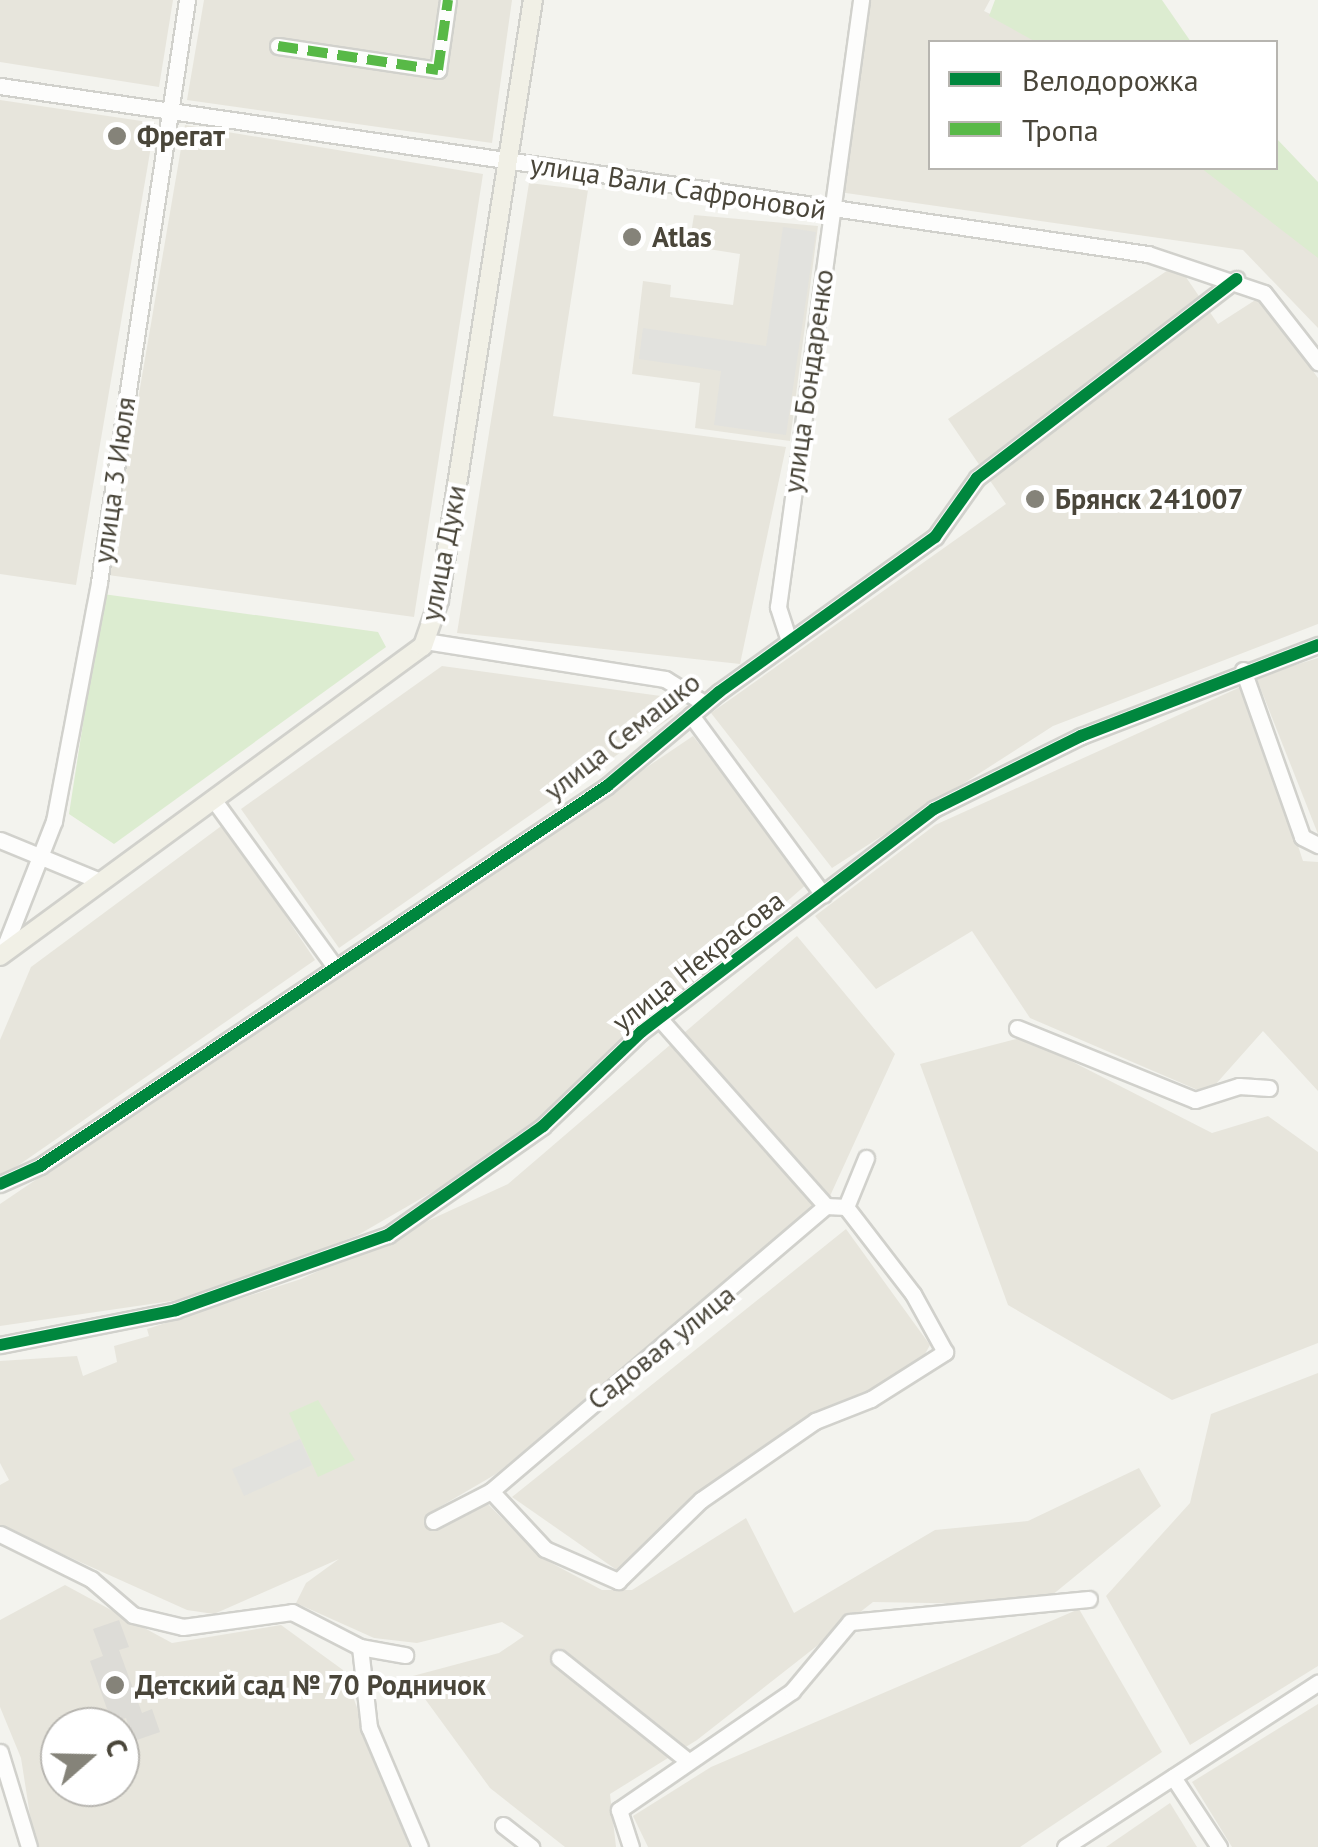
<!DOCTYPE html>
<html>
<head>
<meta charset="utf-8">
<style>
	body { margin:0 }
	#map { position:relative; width:1318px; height:1847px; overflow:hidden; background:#f3f3ee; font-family:"PT Sans",sans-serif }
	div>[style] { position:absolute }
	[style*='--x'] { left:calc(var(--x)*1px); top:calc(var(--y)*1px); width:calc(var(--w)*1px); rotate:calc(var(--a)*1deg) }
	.residential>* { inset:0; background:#e7e5dc }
	.green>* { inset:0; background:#dcecd0 }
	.parking>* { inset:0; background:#e2e2de }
	.building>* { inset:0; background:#dddcd7 }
	.roads { filter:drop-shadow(2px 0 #d1d1cc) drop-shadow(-2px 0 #d1d1cc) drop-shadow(0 2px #d1d1cc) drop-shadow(0 -2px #d1d1cc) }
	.minor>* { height:15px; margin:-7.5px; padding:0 7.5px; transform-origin:7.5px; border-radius:7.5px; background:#fdfdfc }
	.major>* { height:18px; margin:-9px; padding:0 9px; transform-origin:9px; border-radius:9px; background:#f1f0e6 }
	.quiet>* { height:10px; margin-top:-5px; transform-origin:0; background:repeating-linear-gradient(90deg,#58b947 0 20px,transparent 0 30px) }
	.cycleway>* { height:12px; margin:-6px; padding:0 6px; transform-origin:6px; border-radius:6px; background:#00873e }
	.dots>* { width:28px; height:28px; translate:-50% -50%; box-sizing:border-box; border:5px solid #fff; border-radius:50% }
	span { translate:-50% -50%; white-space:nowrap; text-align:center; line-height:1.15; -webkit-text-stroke:8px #fff; paint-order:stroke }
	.poi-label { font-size:28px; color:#4a463a; font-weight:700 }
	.left { translate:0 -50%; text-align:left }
	.street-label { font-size:28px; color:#4a463a }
	.legend { position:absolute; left:928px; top:40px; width:350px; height:130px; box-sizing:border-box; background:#fff; border:2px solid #b7b5b0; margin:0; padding:12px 18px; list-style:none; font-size:30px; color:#4a463a }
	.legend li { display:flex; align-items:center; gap:20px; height:50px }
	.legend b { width:50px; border:2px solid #b7b5b0 }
	.north { position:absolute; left:40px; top:1707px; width:100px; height:100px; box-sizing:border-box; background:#fff; border:2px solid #b7b5b0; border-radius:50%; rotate:70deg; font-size:28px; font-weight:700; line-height:40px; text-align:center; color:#4a463a }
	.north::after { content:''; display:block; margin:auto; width:35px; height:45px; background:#858379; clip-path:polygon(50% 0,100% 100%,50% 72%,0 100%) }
</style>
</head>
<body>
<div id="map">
	<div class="residential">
		<i style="clip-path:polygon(0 0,173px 0,159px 87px,0 62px)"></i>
		<i style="clip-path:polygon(204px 0,512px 0,492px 143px,187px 100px)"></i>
		<i style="clip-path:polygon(864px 0,990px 0,984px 11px,1049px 42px,931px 42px,931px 168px,1212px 168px,1318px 244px,1318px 328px,1243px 250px,832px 191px)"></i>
		<i style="clip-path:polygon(0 100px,155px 123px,76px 585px,0 574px)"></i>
		<i style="clip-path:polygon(185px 125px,483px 174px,414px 617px,108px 575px)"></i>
		<i style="clip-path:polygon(529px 183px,588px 190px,553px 416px,786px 447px,740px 664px,457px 633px)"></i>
		<i style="clip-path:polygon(694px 215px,818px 226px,790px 441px,695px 428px,700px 383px,632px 374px,643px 281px,671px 285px,670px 297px,733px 305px,740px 254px,689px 246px)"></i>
		<i style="clip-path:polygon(1177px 264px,1218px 324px,1260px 297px,1318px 378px,1318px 624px,1053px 726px,832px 868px,711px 713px,1006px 504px,948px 419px)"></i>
		<i style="clip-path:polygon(1318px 658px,1318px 834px,1256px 677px)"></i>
		<i style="clip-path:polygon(442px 666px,668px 697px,673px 716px,339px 948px,241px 809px)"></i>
		<i style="clip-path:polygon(1245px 685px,1303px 861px,1318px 862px,1318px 1091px,1263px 1031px,1207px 1094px,1030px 1018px,972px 931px,876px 989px,815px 916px,935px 825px)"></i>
		<i style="clip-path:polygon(693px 736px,808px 883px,498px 1154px,358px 1235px,199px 1297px,0 1326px,0 1204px)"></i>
		<i style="clip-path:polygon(224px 824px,315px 960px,0 1178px,0 1040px,31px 967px)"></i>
		<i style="clip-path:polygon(797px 936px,895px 1054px,830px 1196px,496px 1474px,426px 1515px,436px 1528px,488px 1504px,540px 1557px,602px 1590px,632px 1590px,746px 1518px,794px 1613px,935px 1530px,1028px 1521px,1139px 1468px,1161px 1506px,1040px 1605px,873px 1602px,697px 1740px,610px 1794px,616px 1847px,565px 1847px,490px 1788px,409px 1677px,499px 1653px,524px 1636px,502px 1622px,417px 1643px,374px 1638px,296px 1603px,306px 1583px,339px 1559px,214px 1614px,187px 1610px,0 1526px,0 1485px,9px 1480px,0 1463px,0 1361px,77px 1356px,83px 1376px,117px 1362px,114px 1346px,149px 1336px,147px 1329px,301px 1279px,508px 1184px)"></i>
		<i style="clip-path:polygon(1024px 1037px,1212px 1133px,1268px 1116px,1318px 1152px,1318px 1343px,1172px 1400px,1008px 1305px,920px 1064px)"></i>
		<i style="clip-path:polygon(846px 1229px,930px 1345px,911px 1379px,815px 1413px,621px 1573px,512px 1497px)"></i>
		<i style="clip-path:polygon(1318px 1373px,1318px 1666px,1190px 1745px,1106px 1596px,1190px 1503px,1211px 1414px)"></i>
		<i style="clip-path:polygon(evenodd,65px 1585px,172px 1643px,281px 1625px,343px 1670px,409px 1847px,35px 1847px,21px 1758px,0 1707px,0 1620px,65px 1585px,60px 1727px,120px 1727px,120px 1787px,60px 1787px,60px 1727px)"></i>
		<i style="clip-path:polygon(1079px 1609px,1162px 1752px,1020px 1847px,648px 1847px,633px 1816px,711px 1767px)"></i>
		<i style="clip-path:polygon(1318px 1704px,1318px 1847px,1232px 1847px,1192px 1782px)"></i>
		<i style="clip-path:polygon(1170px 1803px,1197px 1847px,1106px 1847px)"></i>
	</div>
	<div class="green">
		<i style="clip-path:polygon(995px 0,1162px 0,1191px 42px,1036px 42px,989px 16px)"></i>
		<i style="clip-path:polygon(1276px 138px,1318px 182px,1318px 258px,1201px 168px,1276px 168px)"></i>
		<i style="clip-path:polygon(103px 594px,378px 632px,386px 647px,114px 844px,69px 814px)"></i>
		<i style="clip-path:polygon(318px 1400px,355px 1460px,318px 1477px,289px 1413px)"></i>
	</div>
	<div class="parking">
		<i style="clip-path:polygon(783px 227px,816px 232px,786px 435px,714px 425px,721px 371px,639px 359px,643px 328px,766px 346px)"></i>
		<i style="clip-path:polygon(300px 1439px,312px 1465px,244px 1496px,232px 1469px)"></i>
	</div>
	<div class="building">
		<i style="clip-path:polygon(119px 1620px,129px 1647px,119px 1650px,142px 1713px,152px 1709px,160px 1732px,134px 1741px,126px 1718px,112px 1723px,90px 1661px,103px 1656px,93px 1629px)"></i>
	</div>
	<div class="roads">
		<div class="minor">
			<i style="--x:278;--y:46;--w:162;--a:8.5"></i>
			<i style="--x:438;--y:70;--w:71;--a:-81.9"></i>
			<i style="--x:0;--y:86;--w:1160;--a:8.33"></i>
			<i style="--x:1148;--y:254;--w:122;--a:18.6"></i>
			<i style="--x:1264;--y:293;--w:88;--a:52"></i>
			<i style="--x:425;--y:641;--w:243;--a:9"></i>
			<i style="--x:665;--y:679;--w:46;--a:31.6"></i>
			<i style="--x:789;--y:641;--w:36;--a:-108"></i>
			<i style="--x:778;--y:607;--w:613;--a:-82.21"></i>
			<i style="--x:1243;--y:670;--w:177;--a:70.5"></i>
			<i style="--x:1302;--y:837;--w:18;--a:27"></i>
			<i style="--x:691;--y:715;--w:223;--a:53.7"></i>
			<i style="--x:213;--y:799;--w:208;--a:54"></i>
			<i style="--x:0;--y:840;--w:108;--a:22.3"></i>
			<i style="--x:3;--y:951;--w:140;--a:-68.6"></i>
			<i style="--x:54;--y:821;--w:243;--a:-79.3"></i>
			<i style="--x:99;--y:582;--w:589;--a:-81.4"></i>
			<i style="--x:659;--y:1018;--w:251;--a:48.4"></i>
			<i style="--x:1017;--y:1028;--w:192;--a:22"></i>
			<i style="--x:1195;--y:1100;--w:46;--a:-17.7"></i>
			<i style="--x:1239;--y:1086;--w:30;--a:4"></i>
			<i style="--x:0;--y:1184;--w:44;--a:-24.2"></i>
			<i style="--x:40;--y:1166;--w:683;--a:-33.83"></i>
			<i style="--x:607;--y:786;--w:146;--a:-40"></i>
			<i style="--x:719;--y:692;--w:266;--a:-35.7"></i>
			<i style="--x:935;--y:537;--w:72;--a:-54.6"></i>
			<i style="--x:977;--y:478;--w:327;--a:-37.5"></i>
			<i style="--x:0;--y:1345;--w:179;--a:-11.2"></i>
			<i style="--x:176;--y:1310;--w:225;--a:-19.5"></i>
			<i style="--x:388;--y:1235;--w:189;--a:-35.1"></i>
			<i style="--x:543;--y:1126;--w:136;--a:-43.8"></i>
			<i style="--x:641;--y:1032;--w:368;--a:-37.3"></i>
			<i style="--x:934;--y:809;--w:164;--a:-26.4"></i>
			<i style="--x:1081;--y:736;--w:254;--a:-21"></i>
			<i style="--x:491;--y:1491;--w:79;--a:47"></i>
			<i style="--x:545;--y:1549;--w:80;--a:23.7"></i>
			<i style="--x:618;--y:1581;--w:116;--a:-44.3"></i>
			<i style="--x:701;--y:1500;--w:139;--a:-34.7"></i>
			<i style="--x:815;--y:1421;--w:60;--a:-21.4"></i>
			<i style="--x:871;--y:1399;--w:88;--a:-32.4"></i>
			<i style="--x:945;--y:1352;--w:66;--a:-118.9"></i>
			<i style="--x:913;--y:1294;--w:110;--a:-127.6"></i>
			<i style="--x:433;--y:1521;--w:65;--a:-27.3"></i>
			<i style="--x:491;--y:1491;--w:440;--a:-40.4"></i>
			<i style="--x:826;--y:1206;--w:20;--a:3"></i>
			<i style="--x:846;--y:1207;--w:53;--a:-67.8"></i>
			<i style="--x:0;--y:1534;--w:102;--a:26.3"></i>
			<i style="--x:91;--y:1579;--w:55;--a:40.6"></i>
			<i style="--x:133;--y:1615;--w:51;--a:13.5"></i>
			<i style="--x:183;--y:1627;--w:110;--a:-7.8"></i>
			<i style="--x:292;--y:1612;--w:76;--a:27.2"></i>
			<i style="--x:360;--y:1647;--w:46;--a:10.1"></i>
			<i style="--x:360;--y:1647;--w:81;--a:83.6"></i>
			<i style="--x:369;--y:1727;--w:130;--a:67"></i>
			<i style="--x:559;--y:1658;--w:165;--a:38.6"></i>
			<i style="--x:0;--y:1752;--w:99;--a:73"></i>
			<i style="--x:1173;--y:1777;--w:84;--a:56.7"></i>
			<i style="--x:503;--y:1825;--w:36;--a:38"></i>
			<i style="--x:631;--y:1847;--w:39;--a:-108"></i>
			<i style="--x:619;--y:1810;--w:210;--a:-34.5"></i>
			<i style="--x:792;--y:1691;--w:90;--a:-50"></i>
			<i style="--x:850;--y:1622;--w:240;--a:-5.5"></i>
			<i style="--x:1065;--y:1847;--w:302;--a:-33"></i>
		</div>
		<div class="major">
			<i style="--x:0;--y:956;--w:524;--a:-36.24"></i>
			<i style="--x:423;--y:646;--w:49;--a:-70.8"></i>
			<i style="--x:439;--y:600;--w:607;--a:-81.1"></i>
		</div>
	</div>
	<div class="quiet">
		<i style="--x:278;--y:46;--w:162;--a:8.5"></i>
		<i style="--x:438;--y:70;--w:71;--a:-81.9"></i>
	</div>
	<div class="cycleway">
		<i style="--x:0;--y:1184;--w:44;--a:-24.2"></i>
		<i style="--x:40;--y:1166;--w:683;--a:-33.83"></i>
		<i style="--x:607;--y:786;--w:146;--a:-40"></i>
		<i style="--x:719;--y:692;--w:266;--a:-35.7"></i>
		<i style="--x:935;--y:537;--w:72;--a:-54.6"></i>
		<i style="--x:977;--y:478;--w:327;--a:-37.5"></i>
		<i style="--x:0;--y:1345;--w:179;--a:-11.2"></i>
		<i style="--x:176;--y:1310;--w:225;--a:-19.5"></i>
		<i style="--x:388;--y:1235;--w:189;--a:-35.1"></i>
		<i style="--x:543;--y:1126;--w:136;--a:-43.8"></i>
		<i style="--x:641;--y:1032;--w:368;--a:-37.3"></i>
		<i style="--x:934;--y:809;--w:164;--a:-26.4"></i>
		<i style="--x:1081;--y:736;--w:254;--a:-21"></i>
	</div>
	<div class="dots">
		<i style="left:117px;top:136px;background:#858379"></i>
		<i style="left:632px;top:237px;background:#858379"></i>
		<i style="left:1035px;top:499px;background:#858379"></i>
		<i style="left:115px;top:1685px;background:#858379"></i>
	</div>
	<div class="poi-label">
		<span class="left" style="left:137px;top:136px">Фрегат</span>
		<span class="left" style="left:652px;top:237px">Atlas</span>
		<span class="left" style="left:1055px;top:499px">Брянск 241007</span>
		<span class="left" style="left:135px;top:1685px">Детский сад № 70 Родничок</span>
	</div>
	<div class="street-label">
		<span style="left:678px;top:187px;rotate:9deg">улица Вали Сафроновой</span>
		<span style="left:808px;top:381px;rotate:-82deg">улица Бондаренко</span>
		<span style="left:114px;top:480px;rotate:-82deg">улица 3 Июля</span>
		<span style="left:443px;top:553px;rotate:-79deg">улица Дуки</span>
		<span style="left:622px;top:736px;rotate:-38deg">улица Семашко</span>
		<span style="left:698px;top:961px;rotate:-38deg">улица Некрасова</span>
		<span style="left:661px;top:1347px;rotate:-39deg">Садовая улица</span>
	</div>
	<ul class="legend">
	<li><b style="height:12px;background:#00873e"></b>Велодорожка</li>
	<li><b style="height:12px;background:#58b947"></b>Тропа</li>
	</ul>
	<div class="north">С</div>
</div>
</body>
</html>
